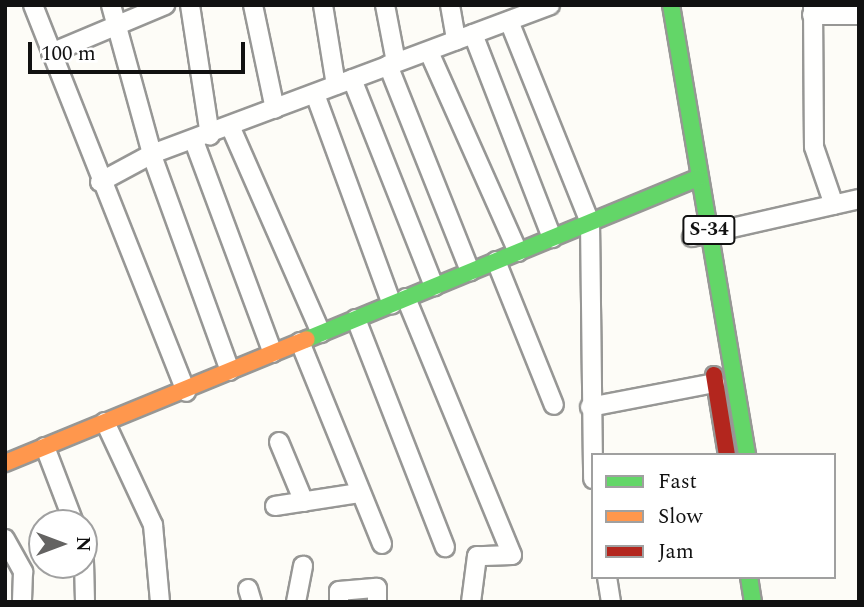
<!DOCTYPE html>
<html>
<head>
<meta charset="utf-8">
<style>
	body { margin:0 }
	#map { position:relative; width:864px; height:607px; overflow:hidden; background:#fdfcf7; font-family:Spectral,serif }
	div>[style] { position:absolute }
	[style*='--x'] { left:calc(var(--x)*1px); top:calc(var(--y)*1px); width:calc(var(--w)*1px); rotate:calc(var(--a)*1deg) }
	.roads { filter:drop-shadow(2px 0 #979795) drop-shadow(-2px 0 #979795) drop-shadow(0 2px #979795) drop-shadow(0 -2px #979795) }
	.street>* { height:18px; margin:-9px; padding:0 9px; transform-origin:9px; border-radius:9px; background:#fffffe }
	.fast>* { height:16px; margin:-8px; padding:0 8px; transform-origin:8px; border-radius:8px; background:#63d668 }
	.slow>* { height:16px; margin:-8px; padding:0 8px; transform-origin:8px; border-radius:8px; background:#ff974d }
	.jam>* { height:16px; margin:-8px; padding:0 8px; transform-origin:8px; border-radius:8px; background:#b3261e }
	span { translate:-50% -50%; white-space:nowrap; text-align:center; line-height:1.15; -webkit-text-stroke:7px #fff; paint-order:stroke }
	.shield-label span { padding:2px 5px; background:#fff; border:2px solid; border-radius:5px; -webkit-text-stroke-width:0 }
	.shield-label { font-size:19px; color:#111; font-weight:700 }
	.frame { position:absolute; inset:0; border:7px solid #111; pointer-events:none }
	.legend { position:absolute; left:591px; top:453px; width:245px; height:126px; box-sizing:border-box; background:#fff; border:2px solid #a0a0a0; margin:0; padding:9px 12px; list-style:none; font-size:21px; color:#111 }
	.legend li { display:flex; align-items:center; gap:14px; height:35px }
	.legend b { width:35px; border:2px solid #a0a0a0 }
	.north { position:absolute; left:28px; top:509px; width:70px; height:70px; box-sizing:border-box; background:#fff; border:2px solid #a0a0a0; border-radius:50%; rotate:90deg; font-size:19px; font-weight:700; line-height:28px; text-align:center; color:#111 }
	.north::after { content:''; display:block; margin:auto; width:24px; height:32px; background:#646362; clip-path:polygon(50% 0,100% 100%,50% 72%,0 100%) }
	.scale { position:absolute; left:28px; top:42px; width:217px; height:32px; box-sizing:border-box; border:4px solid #111; border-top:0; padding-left:9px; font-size:21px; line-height:24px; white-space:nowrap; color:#111; -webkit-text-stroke:5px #fff; paint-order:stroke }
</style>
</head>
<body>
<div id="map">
	<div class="roads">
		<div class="street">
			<i style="--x:33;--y:5;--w:416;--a:68.4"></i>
			<i style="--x:111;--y:5;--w:162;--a:74.6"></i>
			<i style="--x:154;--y:161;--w:223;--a:70.1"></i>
			<i style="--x:190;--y:5;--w:132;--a:81.3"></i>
			<i style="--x:253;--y:5;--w:106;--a:78.1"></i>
			<i style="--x:323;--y:5;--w:81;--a:80.8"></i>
			<i style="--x:385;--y:5;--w:58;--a:79.1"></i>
			<i style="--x:450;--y:5;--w:36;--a:80"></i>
			<i style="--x:813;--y:5;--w:142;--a:89.6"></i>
			<i style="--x:814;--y:147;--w:61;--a:71"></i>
			<i style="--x:812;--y:15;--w:47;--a:0"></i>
			<i style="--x:509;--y:21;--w:217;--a:68.1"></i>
			<i style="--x:590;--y:222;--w:257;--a:89.3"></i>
			<i style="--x:473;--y:34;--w:219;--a:68.8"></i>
			<i style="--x:429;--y:52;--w:219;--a:66"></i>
			<i style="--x:51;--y:53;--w:124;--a:-22.8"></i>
			<i style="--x:388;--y:65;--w:222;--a:68.3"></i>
			<i style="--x:352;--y:79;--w:223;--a:68.4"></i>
			<i style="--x:315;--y:94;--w:224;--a:69.9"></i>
			<i style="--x:231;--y:128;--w:224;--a:66.3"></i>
			<i style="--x:194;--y:141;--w:226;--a:69.6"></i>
			<i style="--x:100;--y:182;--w:59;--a:-28.3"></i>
			<i style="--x:152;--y:154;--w:425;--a:-20.5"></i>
			<i style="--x:692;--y:237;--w:171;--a:-12.8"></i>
			<i style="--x:496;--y:261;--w:155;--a:68.1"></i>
			<i style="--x:406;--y:298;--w:278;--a:67.6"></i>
			<i style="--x:512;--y:555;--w:35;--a:178"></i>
			<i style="--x:477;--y:556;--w:46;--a:97.4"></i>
			<i style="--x:356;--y:319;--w:245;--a:68.7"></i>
			<i style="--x:300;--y:342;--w:218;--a:67.9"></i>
			<i style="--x:590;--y:407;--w:127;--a:-10.9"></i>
			<i style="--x:105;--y:422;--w:114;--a:65"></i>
			<i style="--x:153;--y:525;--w:77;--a:84.8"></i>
			<i style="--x:279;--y:442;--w:65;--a:67.4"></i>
			<i style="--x:45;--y:447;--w:81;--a:69.1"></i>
			<i style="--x:275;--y:506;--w:85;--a:-8.8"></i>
			<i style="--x:5;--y:539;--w:38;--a:61"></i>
			<i style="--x:23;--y:572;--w:30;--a:92"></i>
			<i style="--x:84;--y:561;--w:41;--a:88.6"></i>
			<i style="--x:607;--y:577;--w:25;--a:81"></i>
			<i style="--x:248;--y:589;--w:14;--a:73"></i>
			<i style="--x:296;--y:602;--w:37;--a:-79"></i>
			<i style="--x:339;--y:602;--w:11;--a:-90"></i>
			<i style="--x:339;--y:591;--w:38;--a:-5"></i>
			<i style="--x:377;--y:588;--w:14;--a:90"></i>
		</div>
		<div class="fast">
			<i style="--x:671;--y:5;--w:456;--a:80.4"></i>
			<i style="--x:307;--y:339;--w:423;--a:-22.4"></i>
			<i style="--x:749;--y:577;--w:25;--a:81"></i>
		</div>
		<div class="slow">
			<i style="--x:5;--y:463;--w:326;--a:-22.3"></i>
		</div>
		<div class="jam">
			<i style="--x:714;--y:375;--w:81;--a:80.8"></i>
		</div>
	</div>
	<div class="shield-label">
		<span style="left:709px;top:230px">S-34</span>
	</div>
	<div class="frame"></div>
	<ul class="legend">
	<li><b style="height:9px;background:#63d668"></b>Fast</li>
	<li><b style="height:9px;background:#ff974d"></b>Slow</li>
	<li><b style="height:9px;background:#b3261e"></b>Jam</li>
	</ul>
	<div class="north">N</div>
	<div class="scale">100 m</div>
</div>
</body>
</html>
